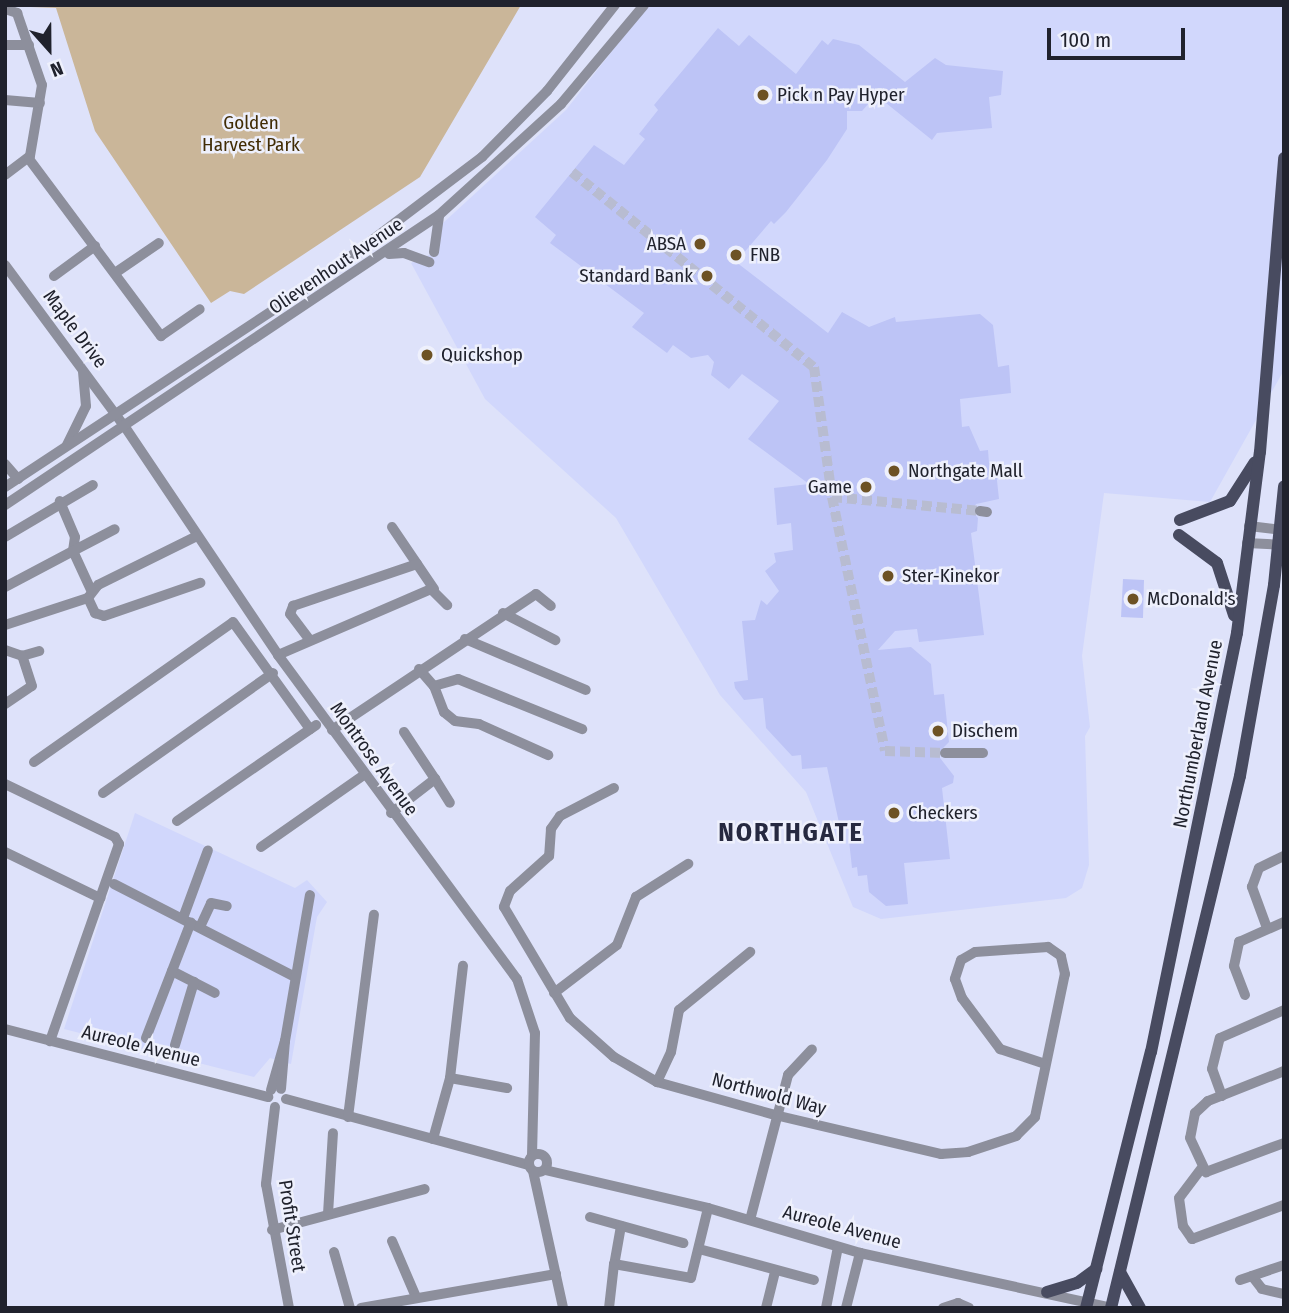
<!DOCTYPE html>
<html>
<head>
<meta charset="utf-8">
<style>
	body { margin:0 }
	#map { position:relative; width:1289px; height:1313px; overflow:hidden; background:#dee2fa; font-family:"Fira Sans Condensed",sans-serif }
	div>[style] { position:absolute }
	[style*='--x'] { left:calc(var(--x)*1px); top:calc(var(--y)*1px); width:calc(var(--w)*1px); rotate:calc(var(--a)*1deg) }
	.built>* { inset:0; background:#d1d7fc }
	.green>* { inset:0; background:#cab699 }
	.building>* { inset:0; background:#bdc4f6 }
	.minor-tunnel>* { height:10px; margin-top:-5px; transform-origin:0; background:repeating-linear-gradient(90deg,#b8bcd1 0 10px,transparent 0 15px) }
	.minor>* { height:10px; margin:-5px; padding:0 5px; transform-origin:5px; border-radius:5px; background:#8d8f9c }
	.minor>.ring { margin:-5px; padding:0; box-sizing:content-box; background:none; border:10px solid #8d8f9c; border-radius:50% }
	.major>* { height:12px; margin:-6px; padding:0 6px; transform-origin:6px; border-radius:6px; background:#484b60 }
	.dots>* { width:19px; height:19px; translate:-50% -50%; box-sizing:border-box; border:4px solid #eef0fc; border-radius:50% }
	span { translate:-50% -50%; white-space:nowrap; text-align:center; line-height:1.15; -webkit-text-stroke:5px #eef0fc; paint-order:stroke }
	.poi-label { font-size:19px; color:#20222d }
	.left { translate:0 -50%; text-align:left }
	.right { translate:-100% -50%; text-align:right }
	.park-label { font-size:19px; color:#412c05 }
	.street-label { font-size:19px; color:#20222d }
	.district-label { font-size:26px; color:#262940; font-weight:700; letter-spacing:2px }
	.frame { position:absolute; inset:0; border:7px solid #20222d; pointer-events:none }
	.north { position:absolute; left:14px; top:14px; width:70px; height:70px; -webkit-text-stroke:5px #eef0fc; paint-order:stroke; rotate:159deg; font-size:19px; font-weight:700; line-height:28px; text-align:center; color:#20222d }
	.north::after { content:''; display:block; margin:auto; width:24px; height:32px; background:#20222d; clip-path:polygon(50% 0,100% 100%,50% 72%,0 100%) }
	.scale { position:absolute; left:1047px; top:28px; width:138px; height:32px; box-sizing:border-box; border:4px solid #20222d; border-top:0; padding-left:9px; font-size:21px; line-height:24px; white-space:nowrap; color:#20222d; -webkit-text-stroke:5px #eef0fc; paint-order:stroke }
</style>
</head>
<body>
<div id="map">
	<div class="built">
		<i style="clip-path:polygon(648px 5px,1284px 5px,1284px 370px,1210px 502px,1104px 493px,1082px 656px,1090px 727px,1085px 736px,1089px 865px,1082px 888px,1066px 898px,881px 919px,853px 907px,806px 792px,720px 695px,616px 518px,485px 399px,411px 263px,438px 251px,443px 223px,566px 110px)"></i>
		<i style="clip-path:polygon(135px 813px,295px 888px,307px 880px,327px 902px,317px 917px,291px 1064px,270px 1058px,254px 1077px,64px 1029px)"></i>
	</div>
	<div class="green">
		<i style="clip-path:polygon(521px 5px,420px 177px,244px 294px,230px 291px,211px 303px,95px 131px,56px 8px,5px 6px)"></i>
	</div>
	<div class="building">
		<i style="clip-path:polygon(718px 28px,739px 46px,749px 35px,796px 74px,822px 40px,828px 45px,833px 39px,859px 45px,905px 82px,935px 58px,946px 65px,1003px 71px,1001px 95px,989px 97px,992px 128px,937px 133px,932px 140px,876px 95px,862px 111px,847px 111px,847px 129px,827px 160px,786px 212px,774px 224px,771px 221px,736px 262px,828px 333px,842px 312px,869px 327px,895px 317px,896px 322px,980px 314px,993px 325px,998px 367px,1009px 365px,1011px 393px,960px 399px,962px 427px,969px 426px,980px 451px,988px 450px,989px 463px,995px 462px,999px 499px,976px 504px,972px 511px,978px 518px,977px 531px,971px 533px,984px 635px,919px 642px,917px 629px,895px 631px,878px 650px,911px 647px,931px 664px,934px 695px,944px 694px,949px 742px,937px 754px,954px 776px,953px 783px,942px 788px,950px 859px,904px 863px,908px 904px,886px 906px,869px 892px,867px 875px,858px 876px,857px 867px,852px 868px,847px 822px,839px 823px,827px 767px,802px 769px,801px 755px,792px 756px,766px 728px,763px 698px,744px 700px,735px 688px,734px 682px,748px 680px,742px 621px,755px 620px,761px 600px,767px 605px,779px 591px,765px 571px,776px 562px,774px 553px,793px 550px,791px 523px,777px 525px,774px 488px,809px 484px,748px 439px,779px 401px,742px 374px,729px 389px,711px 375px,714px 362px,708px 355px,691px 358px,673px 345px,667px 353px,632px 327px,644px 313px,550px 243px,556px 235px,535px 217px,594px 145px,624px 165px,645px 139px,639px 134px,658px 110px,654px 105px)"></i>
		<i style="clip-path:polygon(1123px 579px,1144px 580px,1143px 618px,1121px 617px)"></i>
	</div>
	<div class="minor-tunnel">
		<i style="--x:572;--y:172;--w:311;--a:38.9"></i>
		<i style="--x:814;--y:367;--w:131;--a:82.1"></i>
		<i style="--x:832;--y:497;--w:259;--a:78.2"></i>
		<i style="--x:885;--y:751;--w:60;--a:1.9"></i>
		<i style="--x:832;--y:497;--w:149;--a:5.4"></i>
	</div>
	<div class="minor">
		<i style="--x:5;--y:9;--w:13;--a:18"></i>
		<i style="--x:17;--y:13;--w:76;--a:70.9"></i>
		<i style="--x:42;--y:85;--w:72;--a:99.6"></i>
		<i style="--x:30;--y:156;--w:31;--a:143"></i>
		<i style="--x:5;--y:45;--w:24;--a:0"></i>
		<i style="--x:5;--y:100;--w:35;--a:5"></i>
		<i style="--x:29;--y:159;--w:221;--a:53.3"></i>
		<i style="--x:161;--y:336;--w:47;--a:-34.7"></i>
		<i style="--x:434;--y:252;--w:37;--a:-82"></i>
		<i style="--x:389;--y:254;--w:15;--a:-4"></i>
		<i style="--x:404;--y:253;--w:27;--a:20"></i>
		<i style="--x:5;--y:265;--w:202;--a:53.5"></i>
		<i style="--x:125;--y:427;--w:275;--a:56.1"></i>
		<i style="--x:278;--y:655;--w:403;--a:53.6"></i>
		<i style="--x:517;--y:979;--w:57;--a:71.6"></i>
		<i style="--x:535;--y:1033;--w:123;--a:91.4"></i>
		<i style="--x:115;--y:273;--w:53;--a:-34.3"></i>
		<i style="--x:54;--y:276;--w:51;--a:-36.2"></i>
		<i style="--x:67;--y:445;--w:43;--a:-64"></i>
		<i style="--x:86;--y:406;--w:34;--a:-95"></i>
		<i style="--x:5;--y:464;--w:20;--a:49"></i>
		<i style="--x:5;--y:487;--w:380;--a:-33.4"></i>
		<i style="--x:322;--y:278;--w:201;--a:-37.1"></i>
		<i style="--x:482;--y:157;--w:93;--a:-45.4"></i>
		<i style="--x:547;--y:91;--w:110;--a:-51.7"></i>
		<i style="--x:5;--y:505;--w:522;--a:-33.75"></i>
		<i style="--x:439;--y:215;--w:165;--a:-42.3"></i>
		<i style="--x:561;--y:104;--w:129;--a:-50"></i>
		<i style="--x:980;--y:511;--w:7;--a:8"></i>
		<i style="--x:1249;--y:526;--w:35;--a:7"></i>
		<i style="--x:392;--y:527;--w:75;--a:55.9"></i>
		<i style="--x:197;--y:536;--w:110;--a:153.7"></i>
		<i style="--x:98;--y:585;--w:16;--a:128"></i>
		<i style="--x:88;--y:598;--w:17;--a:65"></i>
		<i style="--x:95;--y:613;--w:9;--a:18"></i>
		<i style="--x:104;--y:616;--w:102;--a:-19"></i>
		<i style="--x:5;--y:537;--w:102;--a:-30.6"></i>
		<i style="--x:1247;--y:543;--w:37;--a:3"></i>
		<i style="--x:5;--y:587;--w:77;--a:-27.9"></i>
		<i style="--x:73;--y:551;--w:14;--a:-82"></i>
		<i style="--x:75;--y:537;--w:39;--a:-113"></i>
		<i style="--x:91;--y:590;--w:43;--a:-114.8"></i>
		<i style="--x:73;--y:551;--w:47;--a:-27.6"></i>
		<i style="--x:503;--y:613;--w:59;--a:27.4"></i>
		<i style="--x:5;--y:625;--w:87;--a:-18"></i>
		<i style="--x:309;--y:639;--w:31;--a:-127"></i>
		<i style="--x:290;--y:614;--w:9;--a:-69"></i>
		<i style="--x:293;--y:606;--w:131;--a:-18.7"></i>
		<i style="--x:465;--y:639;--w:131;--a:22.9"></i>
		<i style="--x:5;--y:650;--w:18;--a:19"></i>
		<i style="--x:22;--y:656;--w:18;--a:-16"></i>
		<i style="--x:278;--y:655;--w:167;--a:-23.3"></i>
		<i style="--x:431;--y:589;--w:23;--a:45"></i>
		<i style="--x:419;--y:669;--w:23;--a:49"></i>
		<i style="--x:434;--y:686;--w:25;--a:-16"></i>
		<i style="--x:458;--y:679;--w:134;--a:22"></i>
		<i style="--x:434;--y:686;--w:28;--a:69"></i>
		<i style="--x:444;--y:712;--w:14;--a:39"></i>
		<i style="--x:455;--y:721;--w:24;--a:7"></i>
		<i style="--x:479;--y:724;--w:76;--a:24.2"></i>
		<i style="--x:5;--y:704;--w:32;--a:-34"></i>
		<i style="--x:32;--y:686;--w:32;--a:-108"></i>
		<i style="--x:332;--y:730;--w:245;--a:-33.7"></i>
		<i style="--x:536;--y:594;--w:19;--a:39"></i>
		<i style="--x:404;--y:732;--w:56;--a:56.6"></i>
		<i style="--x:945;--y:753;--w:38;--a:0"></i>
		<i style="--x:34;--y:762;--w:243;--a:-35.1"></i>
		<i style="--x:233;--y:622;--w:132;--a:54.3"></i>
		<i style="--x:5;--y:784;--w:122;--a:25.7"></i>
		<i style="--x:115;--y:837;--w:8;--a:60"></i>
		<i style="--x:119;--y:844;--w:209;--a:109.3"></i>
		<i style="--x:614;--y:788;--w:61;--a:152.6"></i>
		<i style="--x:560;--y:816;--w:16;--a:125"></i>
		<i style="--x:551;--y:829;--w:27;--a:94"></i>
		<i style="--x:549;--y:856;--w:52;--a:138.1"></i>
		<i style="--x:510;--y:891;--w:17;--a:111"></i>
		<i style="--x:504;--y:907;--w:129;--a:59.3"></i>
		<i style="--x:570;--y:1018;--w:59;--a:41.6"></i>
		<i style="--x:614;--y:1057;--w:50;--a:30.2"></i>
		<i style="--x:657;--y:1082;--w:123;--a:15.6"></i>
		<i style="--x:775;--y:1115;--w:171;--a:13.2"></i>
		<i style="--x:941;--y:1154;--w:27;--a:-4"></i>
		<i style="--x:968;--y:1152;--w:51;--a:-18.4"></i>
		<i style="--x:1016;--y:1136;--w:27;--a:-45"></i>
		<i style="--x:1035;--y:1117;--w:146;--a:-78.2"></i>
		<i style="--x:1065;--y:974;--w:18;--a:-103"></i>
		<i style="--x:1061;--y:956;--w:16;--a:-145"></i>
		<i style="--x:1048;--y:947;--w:73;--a:176.1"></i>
		<i style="--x:975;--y:952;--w:16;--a:150"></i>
		<i style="--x:961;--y:960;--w:20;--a:108"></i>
		<i style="--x:955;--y:979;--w:20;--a:70"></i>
		<i style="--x:962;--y:998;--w:64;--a:53.3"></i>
		<i style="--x:1000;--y:1049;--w:47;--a:18.4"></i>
		<i style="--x:103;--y:793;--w:208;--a:-35.2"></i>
		<i style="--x:391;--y:813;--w:56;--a:-37.7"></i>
		<i style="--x:435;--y:779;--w:28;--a:58"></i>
		<i style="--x:177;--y:821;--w:169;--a:-34.6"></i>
		<i style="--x:261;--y:847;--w:126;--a:-35"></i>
		<i style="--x:5;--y:852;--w:106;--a:25.8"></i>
		<i style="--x:114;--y:884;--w:203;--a:27.2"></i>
		<i style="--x:183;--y:918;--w:72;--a:-69.8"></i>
		<i style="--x:200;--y:927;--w:26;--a:-65"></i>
		<i style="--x:211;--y:903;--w:16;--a:11"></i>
		<i style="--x:1267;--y:928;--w:44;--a:-110.1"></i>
		<i style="--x:1252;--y:887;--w:20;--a:-70"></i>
		<i style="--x:1259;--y:868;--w:28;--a:-26"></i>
		<i style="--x:172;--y:971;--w:48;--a:27.1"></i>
		<i style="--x:554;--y:993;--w:79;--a:-37.3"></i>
		<i style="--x:617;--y:945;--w:52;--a:-68.4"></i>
		<i style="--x:636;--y:897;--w:62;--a:-32.4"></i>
		<i style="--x:1245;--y:995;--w:31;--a:-111"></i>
		<i style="--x:1234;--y:966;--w:25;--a:-78"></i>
		<i style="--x:1239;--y:942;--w:49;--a:-24"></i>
		<i style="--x:5;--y:1029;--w:272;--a:14.5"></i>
		<i style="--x:146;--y:1038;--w:124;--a:-68.8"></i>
		<i style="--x:285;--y:1041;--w:148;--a:-80.3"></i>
		<i style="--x:175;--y:1045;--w:66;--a:-73.2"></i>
		<i style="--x:1284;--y:1071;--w:82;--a:158.5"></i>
		<i style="--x:1208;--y:1101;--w:18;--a:137"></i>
		<i style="--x:1195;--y:1113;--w:25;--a:101"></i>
		<i style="--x:1190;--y:1138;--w:38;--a:65"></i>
		<i style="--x:1206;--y:1172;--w:83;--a:-20.4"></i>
		<i style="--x:450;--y:1078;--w:58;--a:10"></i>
		<i style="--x:657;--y:1082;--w:33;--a:-65"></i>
		<i style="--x:671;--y:1052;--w:43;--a:-79.2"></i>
		<i style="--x:679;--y:1010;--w:92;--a:-39.2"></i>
		<i style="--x:271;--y:1090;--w:51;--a:-74.1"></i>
		<i style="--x:285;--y:1041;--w:48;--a:94.8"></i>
		<i style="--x:1222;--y:1096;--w:29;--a:-110"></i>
		<i style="--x:1212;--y:1069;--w:32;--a:-76"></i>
		<i style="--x:1220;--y:1038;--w:70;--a:-23.6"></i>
		<i style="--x:286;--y:1099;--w:252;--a:15.2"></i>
		<i style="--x:275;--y:1107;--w:78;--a:96.7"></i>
		<i style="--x:266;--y:1184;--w:126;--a:79.5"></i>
		<i style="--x:348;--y:1117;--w:204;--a:-82.7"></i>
		<i style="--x:433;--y:1139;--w:63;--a:-74.4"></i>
		<i style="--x:450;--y:1078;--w:113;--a:-83.4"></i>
		<i class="ring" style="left:529px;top:1154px;width:8px;height:8px"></i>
		<i style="--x:1201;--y:1169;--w:36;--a:127"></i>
		<i style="--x:1179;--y:1198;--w:28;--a:82"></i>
		<i style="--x:1183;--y:1226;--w:16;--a:55"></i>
		<i style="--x:1192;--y:1239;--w:98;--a:-20.3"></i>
		<i style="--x:545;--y:1170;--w:167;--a:13.1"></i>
		<i style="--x:708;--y:1208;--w:159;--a:16.5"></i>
		<i style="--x:860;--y:1253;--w:259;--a:12.3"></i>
		<i style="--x:533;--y:1171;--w:140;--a:77.6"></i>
		<i style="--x:328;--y:1214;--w:81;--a:-86.5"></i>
		<i style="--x:590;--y:1217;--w:97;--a:15.6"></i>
		<i style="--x:750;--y:1220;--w:150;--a:-75.3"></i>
		<i style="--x:788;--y:1075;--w:35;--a:-47"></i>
		<i style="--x:621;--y:1226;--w:39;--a:100"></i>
		<i style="--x:614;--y:1264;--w:78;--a:10.3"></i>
		<i style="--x:691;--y:1278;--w:72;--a:-76.3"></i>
		<i style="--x:272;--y:1230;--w:158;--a:-15"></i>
		<i style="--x:392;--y:1241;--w:61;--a:66.8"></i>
		<i style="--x:699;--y:1249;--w:119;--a:15.1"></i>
		<i style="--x:334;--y:1252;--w:58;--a:74.1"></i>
		<i style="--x:1252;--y:1276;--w:16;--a:52"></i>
		<i style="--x:1262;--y:1289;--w:23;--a:13"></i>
		<i style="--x:1240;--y:1280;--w:46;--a:-18.8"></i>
		<i style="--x:361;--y:1308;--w:198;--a:-9.9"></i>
		<i style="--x:609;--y:1308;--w:44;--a:-83.5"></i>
		<i style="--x:766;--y:1308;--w:38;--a:-76"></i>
		<i style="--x:826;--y:1308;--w:62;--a:-78.9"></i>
		<i style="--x:846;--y:1308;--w:57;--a:-75.7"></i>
		<i style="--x:943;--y:1308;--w:16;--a:-18"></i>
		<i style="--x:958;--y:1303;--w:12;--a:24"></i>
	</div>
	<div class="major">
		<i style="--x:1180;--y:520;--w:53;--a:-20.8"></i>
		<i style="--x:1230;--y:501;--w:46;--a:-57.3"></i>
		<i style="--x:1179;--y:535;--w:47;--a:36.4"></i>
		<i style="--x:1217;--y:563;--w:55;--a:71.9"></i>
		<i style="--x:1120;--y:1272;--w:41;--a:60.9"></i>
		<i style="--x:1047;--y:1292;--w:31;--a:-17"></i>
		<i style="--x:1077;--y:1283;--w:24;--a:-36"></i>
		<i style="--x:1086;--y:1308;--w:264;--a:-75.8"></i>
		<i style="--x:1151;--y:1052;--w:428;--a:-78.4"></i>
		<i style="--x:1237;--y:633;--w:182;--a:-82.8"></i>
		<i style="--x:1260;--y:452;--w:295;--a:-85.3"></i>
		<i style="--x:1111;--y:1308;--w:547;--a:-76.37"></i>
		<i style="--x:1240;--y:776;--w:194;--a:-79.9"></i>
		<i style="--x:1274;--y:585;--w:99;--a:-84.2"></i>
	</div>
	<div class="dots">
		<i style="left:763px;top:95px;background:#6d5224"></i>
		<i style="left:700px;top:244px;background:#6d5224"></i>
		<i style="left:736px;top:255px;background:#6d5224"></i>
		<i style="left:707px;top:276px;background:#6d5224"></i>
		<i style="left:427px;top:355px;background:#6d5224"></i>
		<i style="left:894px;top:471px;background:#6d5224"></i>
		<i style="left:866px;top:487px;background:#6d5224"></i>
		<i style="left:888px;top:576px;background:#6d5224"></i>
		<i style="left:1133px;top:599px;background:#6d5224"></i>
		<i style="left:938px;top:731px;background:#6d5224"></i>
		<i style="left:894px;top:813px;background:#6d5224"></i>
	</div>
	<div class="poi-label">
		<span class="left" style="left:777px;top:95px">Pick n Pay Hyper</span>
		<span class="right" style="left:686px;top:244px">ABSA</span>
		<span class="left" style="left:750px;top:255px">FNB</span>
		<span class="right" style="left:693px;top:276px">Standard Bank</span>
		<span class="left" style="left:441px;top:355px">Quickshop</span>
		<span class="left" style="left:908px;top:471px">Northgate Mall</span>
		<span class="right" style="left:852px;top:487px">Game</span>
		<span class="left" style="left:902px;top:576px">Ster-Kinekor</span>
		<span class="left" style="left:1147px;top:599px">McDonald's</span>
		<span class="left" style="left:952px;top:731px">Dischem</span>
		<span class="left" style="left:908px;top:813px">Checkers</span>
	</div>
	<div class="park-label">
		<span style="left:251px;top:134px">Golden<br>Harvest Park</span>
	</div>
	<div class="street-label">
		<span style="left:336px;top:266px;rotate:-34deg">Olievenhout Avenue</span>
		<span style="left:75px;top:329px;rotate:53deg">Maple Drive</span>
		<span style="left:1198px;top:734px;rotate:-79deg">Northumberland Avenue</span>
		<span style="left:374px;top:759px;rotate:54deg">Montrose Avenue</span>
		<span style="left:141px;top:1046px;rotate:14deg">Aureole Avenue</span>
		<span style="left:769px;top:1094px;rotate:15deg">Northwold Way</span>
		<span style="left:292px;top:1226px;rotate:81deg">Profit Street</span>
		<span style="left:842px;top:1227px;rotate:15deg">Aureole Avenue</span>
	</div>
	<div class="district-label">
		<span style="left:791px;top:833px">NORTHGATE</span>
	</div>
	<div class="frame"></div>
	<div class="north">N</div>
	<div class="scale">100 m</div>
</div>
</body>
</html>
